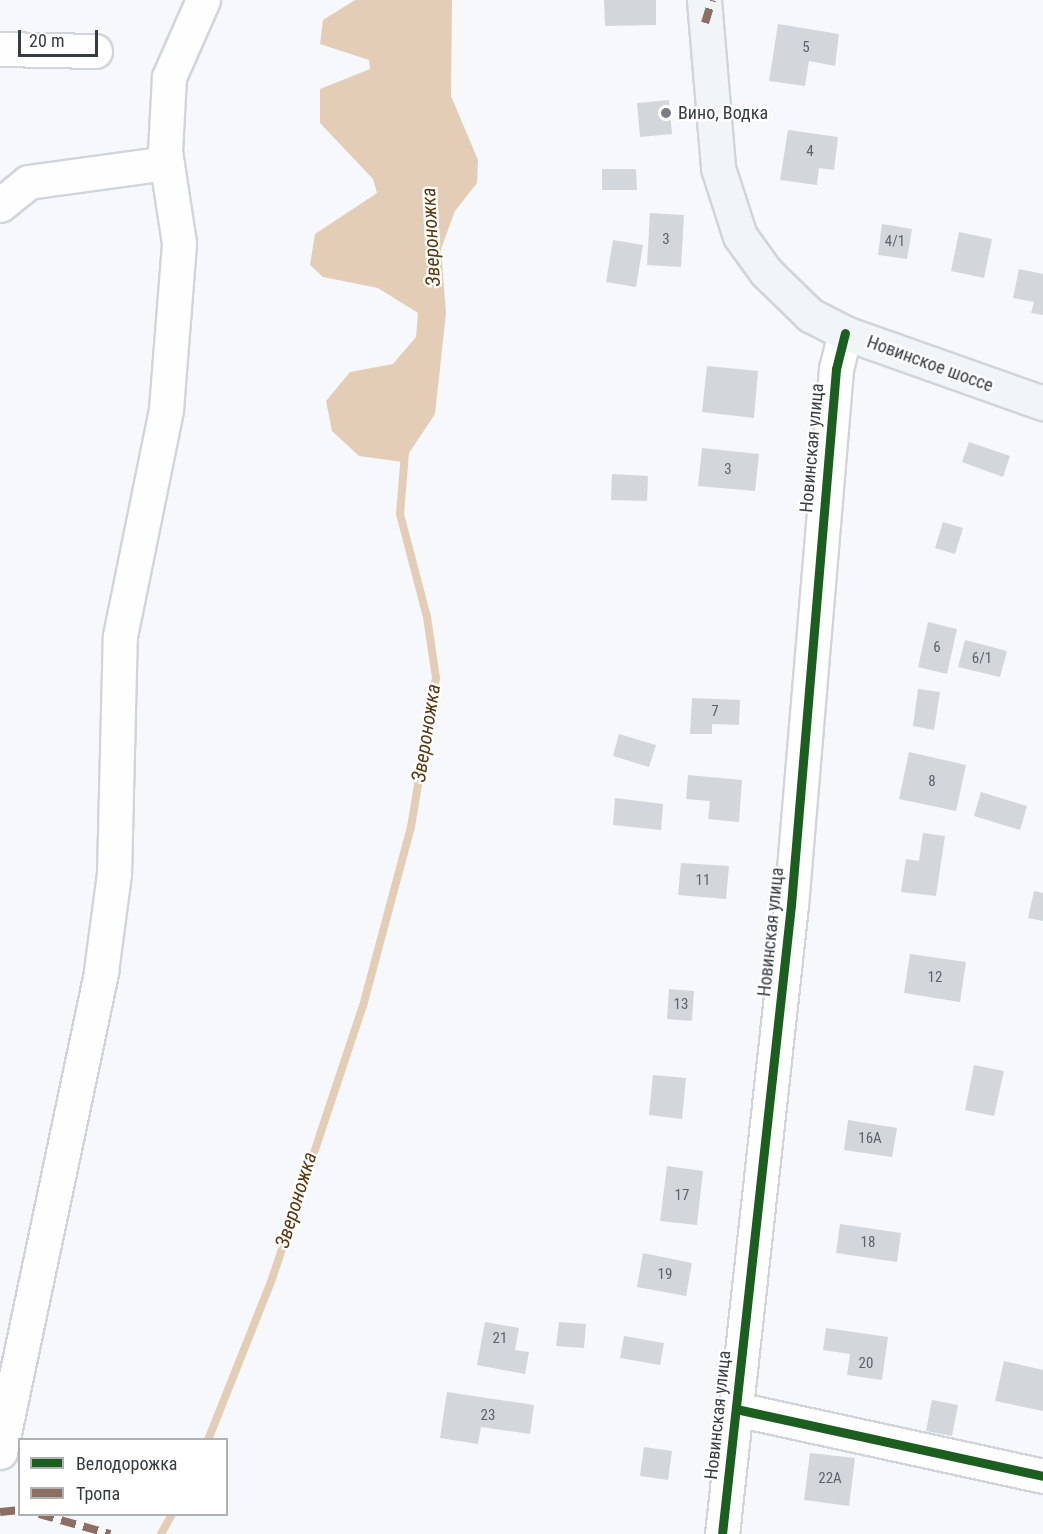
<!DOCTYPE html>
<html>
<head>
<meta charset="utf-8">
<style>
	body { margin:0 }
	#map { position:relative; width:1043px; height:1534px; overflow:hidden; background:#f6f8fb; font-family:"Roboto Condensed",sans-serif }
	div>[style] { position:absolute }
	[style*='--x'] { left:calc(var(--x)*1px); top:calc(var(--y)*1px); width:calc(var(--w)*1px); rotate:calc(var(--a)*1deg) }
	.water>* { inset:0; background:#e3cdb6 }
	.stream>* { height:8px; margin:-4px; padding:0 4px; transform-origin:4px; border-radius:4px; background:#e3cdb6 }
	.building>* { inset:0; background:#d3d7dc }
	.roads { filter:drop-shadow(2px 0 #d1d5db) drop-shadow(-2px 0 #d1d5db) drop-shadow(0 2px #d1d5db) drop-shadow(0 -2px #d1d5db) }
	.minor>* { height:33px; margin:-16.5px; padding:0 16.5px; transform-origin:16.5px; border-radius:16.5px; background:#fefefe }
	.major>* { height:33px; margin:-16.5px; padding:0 16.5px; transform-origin:16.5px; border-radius:16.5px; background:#f1f5f8 }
	.quiet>* { height:8px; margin-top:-4px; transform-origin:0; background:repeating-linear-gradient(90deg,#8d6e63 0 15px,transparent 0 23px) }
	.cycleway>* { height:9px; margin:-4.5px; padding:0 4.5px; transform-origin:4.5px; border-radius:4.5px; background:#1b5e20 }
	.dots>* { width:16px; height:16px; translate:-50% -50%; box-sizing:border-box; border:3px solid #fff; border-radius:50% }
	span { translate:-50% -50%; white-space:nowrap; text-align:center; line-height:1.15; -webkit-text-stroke:4.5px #fff; paint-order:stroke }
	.number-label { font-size:15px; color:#5d636a }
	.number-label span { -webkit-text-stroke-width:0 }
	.poi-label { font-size:18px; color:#363c44 }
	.left { translate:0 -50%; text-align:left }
	.street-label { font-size:18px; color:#363c44 }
	.water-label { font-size:20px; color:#59380f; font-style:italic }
	.legend { position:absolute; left:18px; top:1438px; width:210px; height:78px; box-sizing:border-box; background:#fff; border:2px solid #afb1b4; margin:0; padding:8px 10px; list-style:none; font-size:18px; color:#363c44 }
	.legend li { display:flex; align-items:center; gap:12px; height:30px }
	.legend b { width:30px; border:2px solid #afb1b4 }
	.scale { position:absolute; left:18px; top:30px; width:80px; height:27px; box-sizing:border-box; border:3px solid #363c44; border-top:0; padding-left:8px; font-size:18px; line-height:21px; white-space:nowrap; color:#363c44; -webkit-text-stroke:4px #fff; paint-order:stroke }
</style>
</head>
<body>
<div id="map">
	<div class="water">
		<i style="clip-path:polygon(355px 0,452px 0,451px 96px,478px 160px,477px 183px,455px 211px,441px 249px,446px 313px,435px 414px,403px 462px,359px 456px,332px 431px,326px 401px,350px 372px,393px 364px,416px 337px,418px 313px,378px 288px,323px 277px,310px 265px,315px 234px,377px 193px,373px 179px,320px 123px,320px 89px,370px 69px,369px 60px,320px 44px,323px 20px)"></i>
	</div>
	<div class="stream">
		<i style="--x:208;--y:1440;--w:173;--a:-68.3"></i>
		<i style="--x:272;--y:1279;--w:288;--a:-71.6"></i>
		<i style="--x:363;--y:1006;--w:185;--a:-75"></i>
		<i style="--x:411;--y:827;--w:151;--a:-80.5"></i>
		<i style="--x:436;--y:678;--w:62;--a:-98.4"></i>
		<i style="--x:427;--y:617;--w:106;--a:-104.7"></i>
		<i style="--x:400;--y:514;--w:61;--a:-85.3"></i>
		<i style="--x:161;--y:1534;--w:23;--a:-61"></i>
	</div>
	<div class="building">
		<i style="clip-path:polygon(604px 0,656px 0,656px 25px,605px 26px)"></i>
		<i style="clip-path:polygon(778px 24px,839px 34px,835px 66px,809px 61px,805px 86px,769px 81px)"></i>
		<i style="clip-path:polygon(669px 100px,672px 134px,640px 137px,637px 103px)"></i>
		<i style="clip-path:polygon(788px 130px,838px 137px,834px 170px,819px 168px,817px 185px,780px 180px)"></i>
		<i style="clip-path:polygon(602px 169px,636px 169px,637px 190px,602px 190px)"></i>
		<i style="clip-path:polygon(650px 213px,684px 215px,681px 267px,647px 265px)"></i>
		<i style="clip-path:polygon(882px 224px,912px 229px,907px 259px,878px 255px)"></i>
		<i style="clip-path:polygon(959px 232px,992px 239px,984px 278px,951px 271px)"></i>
		<i style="clip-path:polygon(613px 240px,643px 245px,636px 287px,606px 282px)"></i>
		<i style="clip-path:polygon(1019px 269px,1043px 274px,1043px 315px,1031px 313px,1034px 302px,1013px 298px)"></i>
		<i style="clip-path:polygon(707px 366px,758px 371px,754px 418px,702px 412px)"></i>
		<i style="clip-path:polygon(969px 442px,1010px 456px,1003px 477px,962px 462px)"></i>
		<i style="clip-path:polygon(702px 448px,759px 454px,755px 491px,698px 486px)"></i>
		<i style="clip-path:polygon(612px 474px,648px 476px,647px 501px,611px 500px)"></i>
		<i style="clip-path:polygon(943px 522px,963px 528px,955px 554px,935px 548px)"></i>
		<i style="clip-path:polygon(928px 622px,957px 629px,947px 674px,918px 667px)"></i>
		<i style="clip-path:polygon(965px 640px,1007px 651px,1000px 677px,958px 667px)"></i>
		<i style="clip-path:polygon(918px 689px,940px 692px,934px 730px,913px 726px)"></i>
		<i style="clip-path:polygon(692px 698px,740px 700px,739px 725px,712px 724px,712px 734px,690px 734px)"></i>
		<i style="clip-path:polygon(619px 734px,656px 745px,649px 767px,613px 756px)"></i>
		<i style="clip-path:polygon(909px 752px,966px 765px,956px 811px,899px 799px)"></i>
		<i style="clip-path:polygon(688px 775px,742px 780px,739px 822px,708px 819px,710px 801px,686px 799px)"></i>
		<i style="clip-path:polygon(981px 792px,1027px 806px,1020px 830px,974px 816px)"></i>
		<i style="clip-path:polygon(615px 798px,663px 804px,661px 830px,613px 825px)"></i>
		<i style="clip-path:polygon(923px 833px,945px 836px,936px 896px,901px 892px,906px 859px,919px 861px)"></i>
		<i style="clip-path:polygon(681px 863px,729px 866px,726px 899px,678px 895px)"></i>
		<i style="clip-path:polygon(1034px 891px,1043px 893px,1043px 921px,1028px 918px)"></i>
		<i style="clip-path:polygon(910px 954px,966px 962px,960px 1002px,904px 993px)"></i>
		<i style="clip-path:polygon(669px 989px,694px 991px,692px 1021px,667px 1019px)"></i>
		<i style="clip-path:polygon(974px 1065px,1004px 1071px,994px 1116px,965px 1110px)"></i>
		<i style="clip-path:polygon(653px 1075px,686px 1078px,682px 1119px,649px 1115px)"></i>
		<i style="clip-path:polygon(848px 1120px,897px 1128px,892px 1157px,844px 1150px)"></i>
		<i style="clip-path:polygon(667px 1166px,703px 1171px,697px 1225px,660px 1221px)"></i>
		<i style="clip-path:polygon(840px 1224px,901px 1233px,897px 1262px,836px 1253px)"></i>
		<i style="clip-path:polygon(643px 1253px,692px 1263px,686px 1296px,637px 1287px)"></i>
		<i style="clip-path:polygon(485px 1322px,519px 1328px,515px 1350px,529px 1352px,525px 1374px,477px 1365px)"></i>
		<i style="clip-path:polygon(559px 1322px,586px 1324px,584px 1348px,556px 1346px)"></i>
		<i style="clip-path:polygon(826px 1328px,888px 1337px,882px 1380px,847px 1375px,850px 1354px,823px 1350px)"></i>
		<i style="clip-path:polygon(624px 1336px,664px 1343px,660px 1365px,620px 1358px)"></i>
		<i style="clip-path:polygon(1004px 1361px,1043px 1370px,1043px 1411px,995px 1401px)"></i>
		<i style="clip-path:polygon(447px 1392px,534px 1405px,530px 1434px,481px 1427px,478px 1444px,440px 1438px)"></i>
		<i style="clip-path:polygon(932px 1400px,958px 1405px,952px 1436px,926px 1431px)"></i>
		<i style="clip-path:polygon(644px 1447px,672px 1451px,668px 1480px,640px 1476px)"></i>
		<i style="clip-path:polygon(810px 1453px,855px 1458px,849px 1506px,804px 1500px)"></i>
	</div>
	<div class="roads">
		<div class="minor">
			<i style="--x:0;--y:49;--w:95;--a:1.2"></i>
			<i style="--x:0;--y:205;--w:36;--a:-39"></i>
			<i style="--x:28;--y:182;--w:140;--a:-7.8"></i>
			<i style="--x:736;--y:1409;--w:314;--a:12.3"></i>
			<i style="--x:0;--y:1452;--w:491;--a:-78.1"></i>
			<i style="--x:101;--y:971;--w:98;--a:-82.4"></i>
			<i style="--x:114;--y:874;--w:238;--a:-88.6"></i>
			<i style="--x:120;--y:636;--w:232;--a:-78.5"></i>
			<i style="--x:166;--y:409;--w:167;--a:-85.5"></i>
			<i style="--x:179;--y:243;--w:93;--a:-98.7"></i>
			<i style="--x:165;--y:151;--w:74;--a:-86.9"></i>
			<i style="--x:169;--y:77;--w:84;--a:-66.2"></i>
			<i style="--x:722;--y:1534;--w:633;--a:-83.74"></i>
			<i style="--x:791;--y:905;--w:538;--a:-85.2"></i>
			<i style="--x:836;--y:369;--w:37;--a:-76"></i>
		</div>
		<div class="major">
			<i style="--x:704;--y:0;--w:169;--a:85.2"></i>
			<i style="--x:718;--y:168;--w:71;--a:72.1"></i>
			<i style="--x:740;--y:236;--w:44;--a:54.2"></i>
			<i style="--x:766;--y:272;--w:62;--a:44.3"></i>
			<i style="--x:810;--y:315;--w:39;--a:27"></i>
			<i style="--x:845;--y:333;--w:210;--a:19.5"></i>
		</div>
	</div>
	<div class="quiet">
		<i style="--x:705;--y:23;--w:24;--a:-73"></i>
		<i style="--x:0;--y:1512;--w:20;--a:-6"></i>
		<i style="--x:39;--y:1514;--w:74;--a:15.7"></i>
	</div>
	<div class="cycleway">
		<i style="--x:736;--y:1409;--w:314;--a:12.3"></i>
		<i style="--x:722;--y:1534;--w:633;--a:-83.74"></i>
		<i style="--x:791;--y:905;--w:538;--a:-85.2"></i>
		<i style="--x:836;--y:369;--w:37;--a:-76"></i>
	</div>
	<div class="dots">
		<i style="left:666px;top:113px;background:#797e84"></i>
	</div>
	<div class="number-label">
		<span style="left:806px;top:48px">5</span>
		<span style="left:810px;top:152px">4</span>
		<span style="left:666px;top:240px">3</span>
		<span style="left:895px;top:242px">4/1</span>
		<span style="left:728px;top:470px">3</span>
		<span style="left:937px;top:648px">6</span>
		<span style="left:982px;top:659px">6/1</span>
		<span style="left:715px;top:712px">7</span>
		<span style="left:932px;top:782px">8</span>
		<span style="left:703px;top:881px">11</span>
		<span style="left:935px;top:978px">12</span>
		<span style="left:681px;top:1005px">13</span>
		<span style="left:870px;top:1139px">16А</span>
		<span style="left:682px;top:1196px">17</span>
		<span style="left:868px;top:1243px">18</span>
		<span style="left:665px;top:1275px">19</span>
		<span style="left:500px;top:1339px">21</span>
		<span style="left:866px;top:1364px">20</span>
		<span style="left:488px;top:1416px">23</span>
		<span style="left:830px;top:1479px">22А</span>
	</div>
	<div class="poi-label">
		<span class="left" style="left:678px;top:113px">Вино, Водка</span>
	</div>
	<div class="street-label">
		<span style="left:930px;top:364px;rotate:20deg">Новинское шоссе</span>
		<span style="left:812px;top:448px;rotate:-85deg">Новинская улица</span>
		<span style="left:771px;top:932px;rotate:-84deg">Новинская улица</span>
		<span style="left:718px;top:1415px;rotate:-84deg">Новинская улица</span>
	</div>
	<div class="water-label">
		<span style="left:431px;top:237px;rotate:-93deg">Звероножка</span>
		<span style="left:426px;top:733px;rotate:-81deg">Звероножка</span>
		<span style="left:296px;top:1200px;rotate:-73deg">Звероножка</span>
	</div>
	<ul class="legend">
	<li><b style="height:8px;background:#1b5e20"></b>Велодорожка</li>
	<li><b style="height:8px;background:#8d6e63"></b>Тропа</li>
	</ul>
	<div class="scale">20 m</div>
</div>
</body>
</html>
